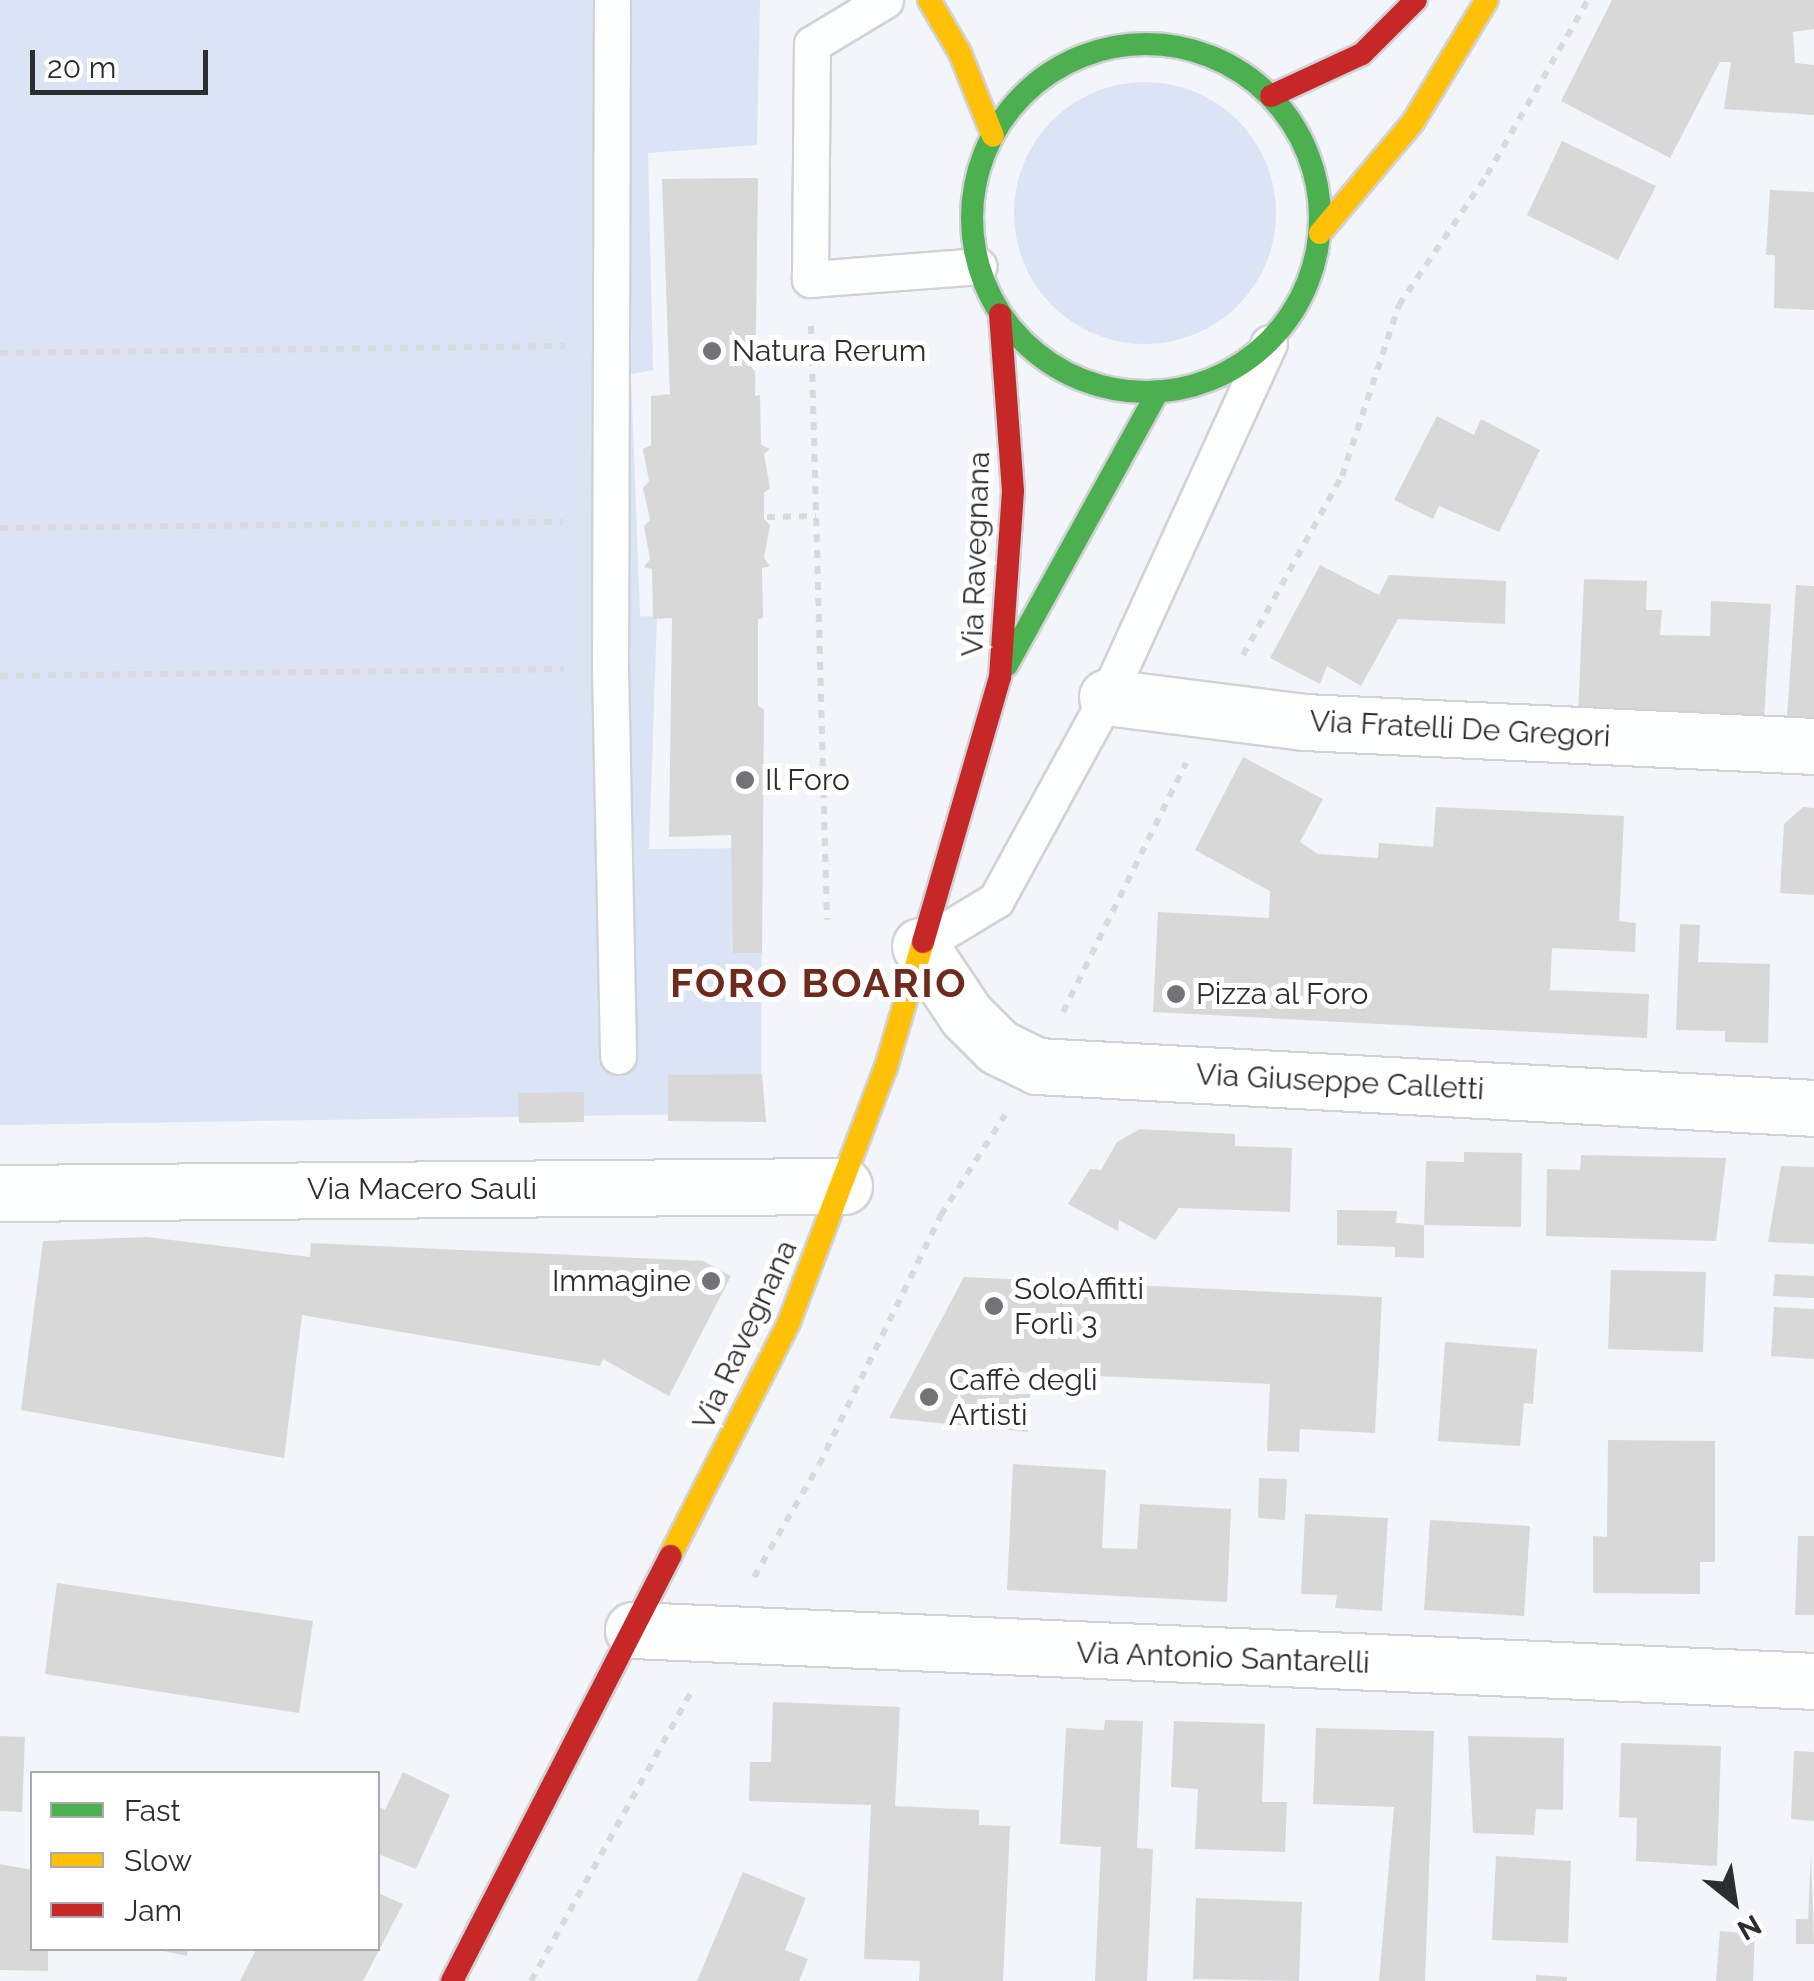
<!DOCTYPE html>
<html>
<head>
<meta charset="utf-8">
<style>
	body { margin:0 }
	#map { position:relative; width:1814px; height:1981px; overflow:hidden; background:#f2f5f9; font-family:Raleway,sans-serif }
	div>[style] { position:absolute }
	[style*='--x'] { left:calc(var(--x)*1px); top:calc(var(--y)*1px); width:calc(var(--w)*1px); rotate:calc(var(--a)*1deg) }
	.green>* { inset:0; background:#dbe4f4 }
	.round { border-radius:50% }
	.building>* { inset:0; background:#d8d8d9 }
	.path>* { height:6px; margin-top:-3px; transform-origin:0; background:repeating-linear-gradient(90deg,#d8dadb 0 8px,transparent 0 16px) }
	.roads { filter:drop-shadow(2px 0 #d0d2d6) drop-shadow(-2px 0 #d0d2d6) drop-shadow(0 2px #d0d2d6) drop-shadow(0 -2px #d0d2d6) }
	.lane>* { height:35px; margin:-17.5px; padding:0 17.5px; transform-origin:17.5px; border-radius:17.5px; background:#fdfefe }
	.street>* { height:55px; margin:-27.5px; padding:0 27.5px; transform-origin:27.5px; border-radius:27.5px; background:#fdfefe }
	.fast>* { height:22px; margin:-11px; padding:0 11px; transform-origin:11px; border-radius:11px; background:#4caf50 }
	.fast>.ring { margin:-11px; padding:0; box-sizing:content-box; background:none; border:22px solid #4caf50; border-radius:50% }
	.slow>* { height:22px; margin:-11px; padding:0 11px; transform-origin:11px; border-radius:11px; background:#ffc107 }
	.jam>* { height:22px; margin:-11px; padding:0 11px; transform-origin:11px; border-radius:11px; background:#c62828 }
	.dots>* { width:28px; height:28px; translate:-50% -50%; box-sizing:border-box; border:5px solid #fff; border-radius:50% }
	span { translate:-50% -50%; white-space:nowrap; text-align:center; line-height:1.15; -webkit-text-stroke:10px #fff; paint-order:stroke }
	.poi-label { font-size:30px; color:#2b2d30 }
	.left { translate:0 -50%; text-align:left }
	.right { translate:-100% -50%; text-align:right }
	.street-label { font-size:30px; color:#2b2d30 }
	.district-label { font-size:40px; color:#6e2a1c; font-weight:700; letter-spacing:2.5px }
	.legend { position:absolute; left:30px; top:1771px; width:350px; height:180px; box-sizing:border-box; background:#fff; border:2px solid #aaabac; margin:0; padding:12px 18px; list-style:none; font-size:30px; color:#2b2d30 }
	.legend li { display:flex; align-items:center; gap:20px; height:50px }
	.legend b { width:50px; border:2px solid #aaabac }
	.north { position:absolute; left:1684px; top:1851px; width:100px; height:100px; -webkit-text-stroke:8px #fff; paint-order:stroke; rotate:150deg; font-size:28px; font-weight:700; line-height:40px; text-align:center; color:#2b2d30 }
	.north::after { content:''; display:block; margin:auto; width:35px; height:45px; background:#2b2d30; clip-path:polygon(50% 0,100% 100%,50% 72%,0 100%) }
	.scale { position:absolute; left:30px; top:50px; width:178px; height:45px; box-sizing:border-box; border:5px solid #2b2d30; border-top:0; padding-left:12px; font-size:30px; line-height:35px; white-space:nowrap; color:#2b2d30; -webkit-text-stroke:8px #fff; paint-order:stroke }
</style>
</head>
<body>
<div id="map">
	<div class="green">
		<i style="clip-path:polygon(0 0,760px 0,757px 145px,648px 153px,653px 370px,631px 374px,640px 616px,657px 617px,649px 849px,762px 848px,761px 1113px,0 1125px)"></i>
		<i class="round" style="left:1014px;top:82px;width:262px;height:262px"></i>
	</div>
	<div class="building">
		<i style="clip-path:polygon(1612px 0,1814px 0,1814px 29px,1793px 32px,1795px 63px,1814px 65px,1814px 115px,1724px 109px,1731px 62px,1720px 62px,1670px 158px,1561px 101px)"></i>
		<i style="clip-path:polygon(1562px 141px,1656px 186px,1618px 260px,1527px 215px)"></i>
		<i style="clip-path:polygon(758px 178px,755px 396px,760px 395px,761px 445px,770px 449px,764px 454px,770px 488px,764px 493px,764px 519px,770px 525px,764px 558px,770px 566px,762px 568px,763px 618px,758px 619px,758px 706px,764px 709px,762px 953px,733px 953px,731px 835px,669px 837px,672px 618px,653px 619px,652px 569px,644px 567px,650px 559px,644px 526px,650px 520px,643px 488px,649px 481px,643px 449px,651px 445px,651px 396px,670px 394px,662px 179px)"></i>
		<i style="clip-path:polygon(1770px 190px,1814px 192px,1814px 310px,1774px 308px,1775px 255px,1766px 255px)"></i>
		<i style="clip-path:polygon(1437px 416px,1474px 435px,1481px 419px,1540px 450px,1499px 532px,1439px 506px,1433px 519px,1394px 500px)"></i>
		<i style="clip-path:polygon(1320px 565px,1379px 595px,1389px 575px,1506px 581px,1505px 624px,1398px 619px,1361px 686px,1327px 666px,1320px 684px,1270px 658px)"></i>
		<i style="clip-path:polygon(1584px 579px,1647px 581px,1646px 610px,1662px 610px,1660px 635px,1710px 636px,1711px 601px,1771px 604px,1764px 720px,1578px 715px)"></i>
		<i style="clip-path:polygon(1796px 585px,1814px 586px,1814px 719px,1787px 717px)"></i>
		<i style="clip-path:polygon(1243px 757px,1323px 799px,1300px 842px,1318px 854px,1378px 858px,1379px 843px,1433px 847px,1436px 807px,1624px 816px,1619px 921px,1636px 923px,1635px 952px,1552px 948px,1550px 990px,1649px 994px,1647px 1038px,1153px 1012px,1158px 912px,1269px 918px,1270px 891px,1195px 850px)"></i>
		<i style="clip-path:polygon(1803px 807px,1814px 808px,1814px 895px,1780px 893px,1784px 824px)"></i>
		<i style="clip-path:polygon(1680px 924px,1700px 925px,1698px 962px,1770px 964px,1768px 1043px,1725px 1042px,1725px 1031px,1676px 1030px)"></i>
		<i style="clip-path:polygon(762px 1074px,766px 1122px,668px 1121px,668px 1075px)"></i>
		<i style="clip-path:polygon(584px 1092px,584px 1122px,519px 1123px,518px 1093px)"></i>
		<i style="clip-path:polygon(1140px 1129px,1235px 1134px,1235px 1146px,1292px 1148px,1290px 1212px,1179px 1208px,1155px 1240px,1119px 1220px,1118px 1231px,1068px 1204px,1090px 1169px,1101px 1170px,1117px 1142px)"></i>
		<i style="clip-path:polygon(1464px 1152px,1522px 1153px,1521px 1227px,1424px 1225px,1426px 1161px,1464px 1162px)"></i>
		<i style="clip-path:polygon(1581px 1155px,1726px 1158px,1716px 1241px,1546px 1236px,1547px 1169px,1580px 1170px)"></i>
		<i style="clip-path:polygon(1781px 1166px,1814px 1167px,1814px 1244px,1768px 1242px)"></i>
		<i style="clip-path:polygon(1337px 1210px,1397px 1211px,1396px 1223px,1424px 1225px,1424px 1258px,1395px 1257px,1395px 1247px,1337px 1245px)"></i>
		<i style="clip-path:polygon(147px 1237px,310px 1257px,311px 1243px,703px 1261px,731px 1276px,669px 1396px,603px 1359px,600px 1366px,302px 1315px,284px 1458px,21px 1410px,43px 1241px)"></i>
		<i style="clip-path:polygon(1611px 1270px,1706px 1272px,1703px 1352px,1608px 1349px)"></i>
		<i style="clip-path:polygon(1775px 1274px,1814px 1276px,1814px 1298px,1773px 1296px)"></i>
		<i style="clip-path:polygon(964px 1277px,1382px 1297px,1375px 1433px,1300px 1429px,1299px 1452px,1267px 1451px,1270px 1384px,1011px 1372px,1010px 1394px,1030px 1394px,1028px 1432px,889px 1418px)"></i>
		<i style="clip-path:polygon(1774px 1307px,1814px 1309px,1814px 1359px,1771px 1356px)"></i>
		<i style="clip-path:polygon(1445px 1342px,1537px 1349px,1533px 1404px,1524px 1403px,1520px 1446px,1438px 1441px)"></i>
		<i style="clip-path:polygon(1608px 1440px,1715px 1441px,1715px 1562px,1700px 1562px,1700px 1594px,1593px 1593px,1593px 1536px,1607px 1537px)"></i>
		<i style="clip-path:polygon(1013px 1464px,1106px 1470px,1102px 1548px,1137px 1549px,1140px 1504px,1231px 1509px,1227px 1602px,1007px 1590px)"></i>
		<i style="clip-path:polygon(1259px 1478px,1287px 1479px,1285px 1520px,1258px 1518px)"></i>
		<i style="clip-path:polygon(1305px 1514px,1388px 1518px,1382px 1611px,1335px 1608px,1337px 1595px,1301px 1594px)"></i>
		<i style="clip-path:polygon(1430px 1520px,1530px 1526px,1524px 1616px,1424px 1610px)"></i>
		<i style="clip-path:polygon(1798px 1536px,1814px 1536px,1814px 1615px,1795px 1615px)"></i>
		<i style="clip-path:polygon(57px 1583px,313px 1621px,299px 1713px,45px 1674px)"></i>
		<i style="clip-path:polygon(773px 1702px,900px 1707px,895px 1806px,979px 1810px,979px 1825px,1010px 1826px,1003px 1981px,919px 1981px,920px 1961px,864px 1959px,871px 1805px,749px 1801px,750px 1762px,771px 1762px)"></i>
		<i style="clip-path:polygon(1105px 1720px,1143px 1721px,1137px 1848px,1153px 1849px,1147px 1981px,1095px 1981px,1101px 1847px,1060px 1844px,1066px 1728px,1104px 1730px)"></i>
		<i style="clip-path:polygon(1174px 1721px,1265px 1724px,1262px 1802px,1287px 1802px,1285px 1852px,1195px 1849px,1198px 1789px,1171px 1787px)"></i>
		<i style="clip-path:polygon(1316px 1728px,1434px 1731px,1425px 1981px,1379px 1981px,1394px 1807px,1313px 1804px)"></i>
		<i style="clip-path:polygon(0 1736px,25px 1737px,22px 1812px,0 1811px)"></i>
		<i style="clip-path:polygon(1468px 1736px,1564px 1738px,1563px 1810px,1536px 1809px,1534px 1835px,1473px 1833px)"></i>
		<i style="clip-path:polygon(1621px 1743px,1721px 1746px,1717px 1866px,1636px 1861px,1637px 1818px,1619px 1817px)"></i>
		<i style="clip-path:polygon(1794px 1751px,1814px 1752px,1814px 1821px,1791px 1819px)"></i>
		<i style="clip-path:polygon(403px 1772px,450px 1795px,416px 1869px,378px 1854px,378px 1806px,385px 1810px)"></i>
		<i style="clip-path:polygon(1811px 1852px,1814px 1944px,1796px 1944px,1796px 1919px,1808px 1919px)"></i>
		<i style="clip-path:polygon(1496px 1856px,1571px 1861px,1568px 1943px,1492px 1940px)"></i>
		<i style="clip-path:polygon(0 1864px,32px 1870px,32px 1948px,48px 1948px,48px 1971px,0 1970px)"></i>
		<i style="clip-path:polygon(743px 1872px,806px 1898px,785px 1950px,808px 1959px,799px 1981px,697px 1981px)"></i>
		<i style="clip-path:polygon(378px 1893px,403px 1904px,363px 1981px,240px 1981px,257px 1948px,378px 1948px)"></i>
		<i style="clip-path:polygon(1196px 1898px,1302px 1902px,1299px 1981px,1193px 1979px)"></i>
		<i style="clip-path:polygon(1720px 1931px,1755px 1934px,1753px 1981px,1716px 1981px)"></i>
		<i style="clip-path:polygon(150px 1948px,188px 1948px,187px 1956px)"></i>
		<i style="clip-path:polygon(1536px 1975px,1567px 1977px,1567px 1981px,1536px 1981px)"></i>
	</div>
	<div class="path">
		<i style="--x:811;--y:326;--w:594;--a:88.46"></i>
		<i style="--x:0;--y:353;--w:565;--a:-0.71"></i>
		<i style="--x:767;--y:517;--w:49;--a:-1.2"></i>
		<i style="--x:0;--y:528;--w:563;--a:-0.61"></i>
		<i style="--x:1243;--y:655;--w:205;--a:-61.1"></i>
		<i style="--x:1342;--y:476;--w:180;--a:-71.6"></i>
		<i style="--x:1399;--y:305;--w:157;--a:-55.9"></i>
		<i style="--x:1487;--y:175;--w:202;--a:-60"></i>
		<i style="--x:0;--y:676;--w:564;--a:-0.71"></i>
		<i style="--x:1063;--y:1012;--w:278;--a:-63.7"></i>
		<i style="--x:754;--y:1577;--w:129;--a:-59.9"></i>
		<i style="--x:819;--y:1465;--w:278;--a:-64"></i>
		<i style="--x:941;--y:1215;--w:119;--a:-57.4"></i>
		<i style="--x:531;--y:1981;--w:334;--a:-61"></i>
	</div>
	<div class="roads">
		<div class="lane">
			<i style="--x:612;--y:0;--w:669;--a:90.17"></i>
			<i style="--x:610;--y:669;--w:387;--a:88.8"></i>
			<i style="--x:885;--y:0;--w:85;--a:148.9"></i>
			<i style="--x:812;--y:44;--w:235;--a:90.5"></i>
			<i style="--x:810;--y:279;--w:169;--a:-4.4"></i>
			<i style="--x:920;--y:946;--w:89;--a:-31.2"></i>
			<i style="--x:996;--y:900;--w:231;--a:-61.3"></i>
			<i style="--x:1107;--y:697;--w:389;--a:-65.4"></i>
		</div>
		<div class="street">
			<i style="--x:1107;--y:697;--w:199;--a:7.2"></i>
			<i style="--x:1304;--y:722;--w:511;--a:2.69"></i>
			<i style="--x:920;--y:946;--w:83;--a:56.3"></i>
			<i style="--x:966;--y:1015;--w:45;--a:45"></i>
			<i style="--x:998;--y:1047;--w:43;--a:26"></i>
			<i style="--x:1037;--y:1066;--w:778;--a:3.09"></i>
			<i style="--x:0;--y:1193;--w:844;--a:-0.48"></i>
			<i style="--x:633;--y:1630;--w:1182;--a:2.47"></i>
		</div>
		<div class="fast">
			<i class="ring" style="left:972px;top:44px;width:326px;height:326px"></i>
			<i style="--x:1007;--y:665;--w:312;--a:-61.1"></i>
		</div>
		<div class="slow">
			<i style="--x:929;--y:0;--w:61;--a:59.7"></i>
			<i style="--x:960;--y:53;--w:89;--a:68.3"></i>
			<i style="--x:1320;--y:233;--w:145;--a:-50"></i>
			<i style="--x:1413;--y:122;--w:143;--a:-58.8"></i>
			<i style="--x:670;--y:1556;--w:263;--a:-63"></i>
			<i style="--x:789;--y:1322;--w:273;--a:-69.2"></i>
			<i style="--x:886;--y:1067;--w:130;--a:-73.5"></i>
		</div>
		<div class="jam">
			<i style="--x:1271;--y:96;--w:100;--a:-24.8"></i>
			<i style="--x:1362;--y:54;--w:76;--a:-45"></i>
			<i style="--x:923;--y:942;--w:276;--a:-73.8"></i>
			<i style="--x:1000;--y:677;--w:186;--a:-86"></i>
			<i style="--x:1013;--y:491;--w:177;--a:-94.2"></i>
			<i style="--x:452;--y:1981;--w:478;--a:-62.8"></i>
		</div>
	</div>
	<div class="dots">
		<i style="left:712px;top:351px;background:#717376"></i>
		<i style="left:745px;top:780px;background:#717376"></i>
		<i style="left:1176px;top:994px;background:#717376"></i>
		<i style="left:711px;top:1281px;background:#717376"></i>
		<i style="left:994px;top:1306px;background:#717376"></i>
		<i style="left:929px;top:1397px;background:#717376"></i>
	</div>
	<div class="poi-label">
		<span class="left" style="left:732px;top:351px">Natura Rerum</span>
		<span class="left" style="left:765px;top:780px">Il Foro</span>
		<span class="left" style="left:1196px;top:994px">Pizza al Foro</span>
		<span class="right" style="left:691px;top:1281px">Immagine</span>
		<span class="left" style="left:1014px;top:1306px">SoloAffitti<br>Forlì 3</span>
		<span class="left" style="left:949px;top:1397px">Caffè degli<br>Artisti</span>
	</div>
	<div class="street-label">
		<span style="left:976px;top:554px;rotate:-88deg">Via Ravegnana</span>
		<span style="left:1460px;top:729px;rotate:3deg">Via Fratelli De Gregori</span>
		<span style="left:1340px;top:1082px;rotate:3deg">Via Giuseppe Calletti</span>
		<span style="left:422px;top:1189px">Via Macero Sauli</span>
		<span style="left:745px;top:1335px;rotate:-65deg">Via Ravegnana</span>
		<span style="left:1223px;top:1658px;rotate:2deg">Via Antonio Santarelli</span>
	</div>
	<div class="district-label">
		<span style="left:819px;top:983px">FORO BOARIO</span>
	</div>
	<ul class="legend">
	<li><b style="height:12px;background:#4caf50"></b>Fast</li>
	<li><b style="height:12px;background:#ffc107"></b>Slow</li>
	<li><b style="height:12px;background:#c62828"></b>Jam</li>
	</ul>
	<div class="north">N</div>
	<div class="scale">20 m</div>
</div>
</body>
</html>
